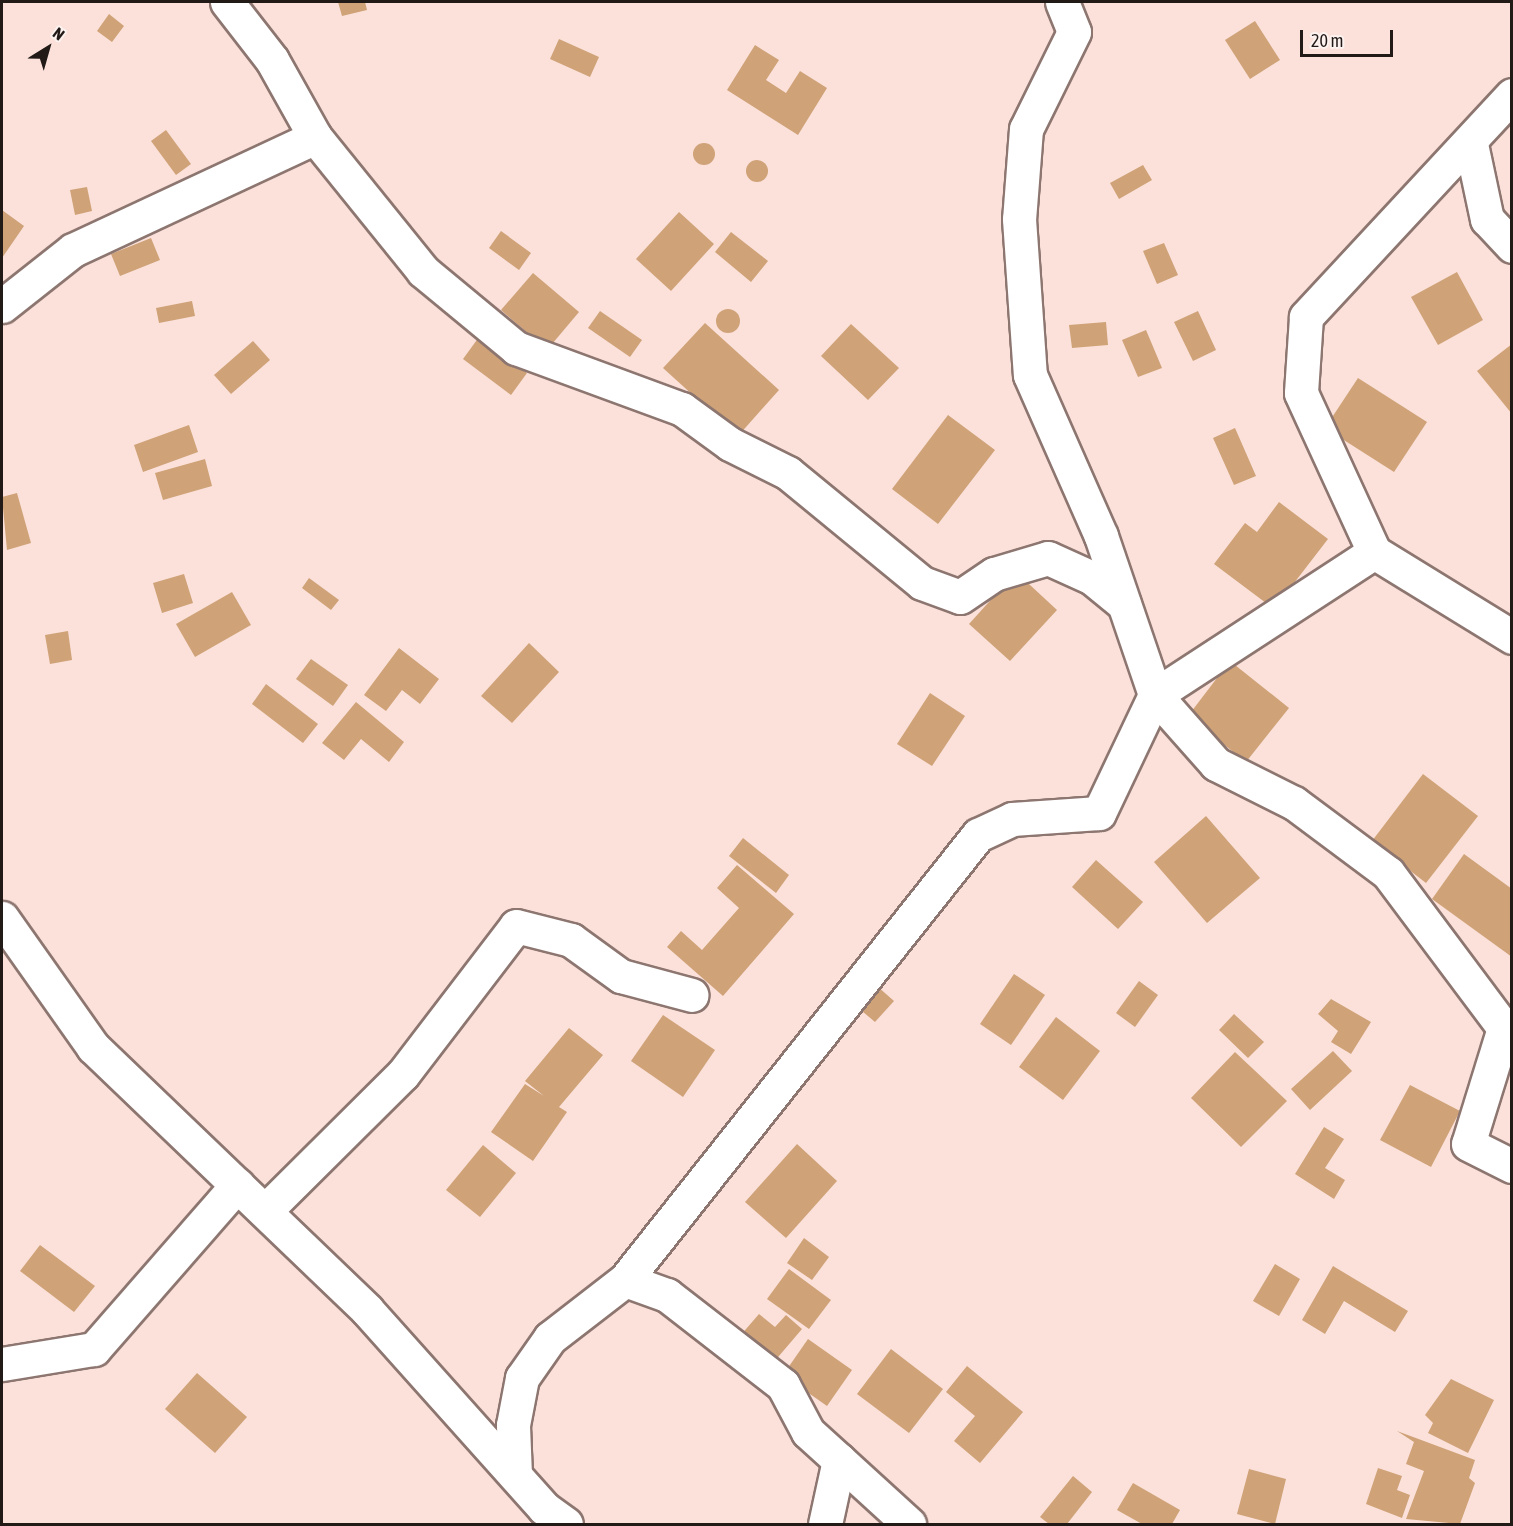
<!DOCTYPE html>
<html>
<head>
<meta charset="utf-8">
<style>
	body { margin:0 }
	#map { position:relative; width:1513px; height:1526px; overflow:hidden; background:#fbe1da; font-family:"Asap Condensed",sans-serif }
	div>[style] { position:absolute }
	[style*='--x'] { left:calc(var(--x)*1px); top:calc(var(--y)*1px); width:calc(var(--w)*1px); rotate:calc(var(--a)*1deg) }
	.building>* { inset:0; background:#cfa277 }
	.round { border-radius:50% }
	.roads { filter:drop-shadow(2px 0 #8d7670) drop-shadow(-2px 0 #8d7670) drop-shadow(0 2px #8d7670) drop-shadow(0 -2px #8d7670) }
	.minor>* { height:33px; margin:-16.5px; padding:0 16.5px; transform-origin:16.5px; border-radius:16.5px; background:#fff }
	span { translate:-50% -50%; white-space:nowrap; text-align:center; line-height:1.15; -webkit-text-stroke:4.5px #fcf2ef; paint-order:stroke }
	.frame { position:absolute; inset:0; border:3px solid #221a17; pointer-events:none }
	.north { position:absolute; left:18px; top:18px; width:60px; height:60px; -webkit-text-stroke:4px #fcf2ef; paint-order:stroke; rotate:37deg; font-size:16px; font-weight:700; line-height:24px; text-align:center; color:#221a17 }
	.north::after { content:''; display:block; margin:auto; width:21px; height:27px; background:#221a17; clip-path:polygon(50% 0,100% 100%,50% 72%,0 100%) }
	.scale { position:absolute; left:1300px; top:30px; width:93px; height:27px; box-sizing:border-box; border:3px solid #221a17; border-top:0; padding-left:8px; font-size:18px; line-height:21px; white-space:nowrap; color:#221a17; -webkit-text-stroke:4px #fcf2ef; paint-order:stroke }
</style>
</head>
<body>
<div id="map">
	<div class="building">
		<i style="clip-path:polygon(338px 2px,365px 2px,367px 10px,342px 16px)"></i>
		<i style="clip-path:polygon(109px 14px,124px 26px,112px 42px,97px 31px)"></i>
		<i style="clip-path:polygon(1255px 21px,1280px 60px,1250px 79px,1225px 40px)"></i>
		<i style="clip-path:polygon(559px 39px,599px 57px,590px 77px,550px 59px)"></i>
		<i style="clip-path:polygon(755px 45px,779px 60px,766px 80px,786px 93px,800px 71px,827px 88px,798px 135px,727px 90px)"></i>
		<i style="clip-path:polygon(166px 130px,191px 164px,176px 175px,151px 141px)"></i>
		<i class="round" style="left:693px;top:143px;width:22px;height:22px"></i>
		<i class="round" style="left:746px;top:160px;width:22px;height:22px"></i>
		<i style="clip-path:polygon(1143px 165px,1152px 180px,1119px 199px,1110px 183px)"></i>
		<i style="clip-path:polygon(87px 187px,92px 211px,75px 215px,70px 190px)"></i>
		<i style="clip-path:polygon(2px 210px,24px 226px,2px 258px)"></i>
		<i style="clip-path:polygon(679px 212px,714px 244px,671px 291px,636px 259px)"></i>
		<i style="clip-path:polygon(501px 231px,531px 253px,519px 270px,489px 248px)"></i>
		<i style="clip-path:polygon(731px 232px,768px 261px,751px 282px,715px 252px)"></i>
		<i style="clip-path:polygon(151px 238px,160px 260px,120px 276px,111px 254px)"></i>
		<i style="clip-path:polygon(1164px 243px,1178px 275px,1157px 284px,1143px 251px)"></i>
		<i style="clip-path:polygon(1457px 272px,1483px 320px,1438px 345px,1411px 297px)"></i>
		<i style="clip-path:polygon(533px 273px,579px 312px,547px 350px,501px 310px)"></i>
		<i style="clip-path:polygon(192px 301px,195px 316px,159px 323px,156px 308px)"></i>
		<i class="round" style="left:716px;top:309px;width:24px;height:24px"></i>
		<i style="clip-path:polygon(600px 311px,642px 340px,630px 357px,588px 328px)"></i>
		<i style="clip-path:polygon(1198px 311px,1216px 350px,1193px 361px,1174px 322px)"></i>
		<i style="clip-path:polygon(1106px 322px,1108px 345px,1072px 348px,1069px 325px)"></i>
		<i style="clip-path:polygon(705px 323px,779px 390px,738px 436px,663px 368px)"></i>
		<i style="clip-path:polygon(851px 324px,899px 368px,868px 400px,821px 356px)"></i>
		<i style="clip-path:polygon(1146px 330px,1162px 368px,1138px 377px,1122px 340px)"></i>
		<i style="clip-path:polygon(479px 337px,527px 373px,511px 395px,463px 359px)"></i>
		<i style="clip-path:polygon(253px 341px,270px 360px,231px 394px,214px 375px)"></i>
		<i style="clip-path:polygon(1512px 344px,1512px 414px,1477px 371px)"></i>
		<i style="clip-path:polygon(1358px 378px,1427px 422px,1394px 472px,1325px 428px)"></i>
		<i style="clip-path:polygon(948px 415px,995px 450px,938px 524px,892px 489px)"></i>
		<i style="clip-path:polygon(189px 425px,198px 452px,143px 472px,134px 445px)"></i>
		<i style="clip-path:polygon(1235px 428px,1256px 476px,1234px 485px,1213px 438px)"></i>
		<i style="clip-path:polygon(205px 459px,212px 486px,163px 500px,155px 473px)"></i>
		<i style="clip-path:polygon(17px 493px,31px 543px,7px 550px,2px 497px)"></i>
		<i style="clip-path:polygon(1279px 502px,1328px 539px,1274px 609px,1214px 564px,1245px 523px,1257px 532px)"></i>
		<i style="clip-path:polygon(1016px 572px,1057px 610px,1010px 661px,969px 624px)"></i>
		<i style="clip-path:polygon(184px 574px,193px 603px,162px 613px,153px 583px)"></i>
		<i style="clip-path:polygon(309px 578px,339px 600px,331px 610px,302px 588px)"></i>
		<i style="clip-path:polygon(232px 592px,251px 625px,195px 657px,176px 624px)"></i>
		<i style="clip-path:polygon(68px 631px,72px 660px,50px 664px,45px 635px)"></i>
		<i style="clip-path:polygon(529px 643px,559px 672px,512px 723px,481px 696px)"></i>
		<i style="clip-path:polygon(399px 648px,439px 679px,420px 704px,402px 690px,386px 711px,364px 695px)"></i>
		<i style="clip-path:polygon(311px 659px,348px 685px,333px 706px,296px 679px)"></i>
		<i style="clip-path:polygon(1230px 661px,1289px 708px,1246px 762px,1188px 716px)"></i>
		<i style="clip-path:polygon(266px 684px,318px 724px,303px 743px,252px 704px)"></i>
		<i style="clip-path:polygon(930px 693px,965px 716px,932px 766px,897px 744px)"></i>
		<i style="clip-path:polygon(356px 702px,404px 742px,389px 762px,361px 739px,344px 760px,322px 743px)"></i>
		<i style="clip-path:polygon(1423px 774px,1478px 816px,1426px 883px,1372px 841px)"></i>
		<i style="clip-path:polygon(1206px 816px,1260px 878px,1207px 923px,1154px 862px)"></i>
		<i style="clip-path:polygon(743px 838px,789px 875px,776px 893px,729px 856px)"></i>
		<i style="clip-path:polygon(1464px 854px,1512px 889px,1512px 957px,1432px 899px)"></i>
		<i style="clip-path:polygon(1096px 860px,1143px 902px,1118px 929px,1072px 887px)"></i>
		<i style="clip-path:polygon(737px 865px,794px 914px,723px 996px,667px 947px,681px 931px,702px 950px,739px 908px,717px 888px)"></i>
		<i style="clip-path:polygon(1014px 974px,1045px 995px,1011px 1045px,980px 1024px)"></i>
		<i style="clip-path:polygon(869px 979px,894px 1001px,875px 1022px,850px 1001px)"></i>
		<i style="clip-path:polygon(1139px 981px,1158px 995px,1135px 1027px,1116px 1013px)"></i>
		<i style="clip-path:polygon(1331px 999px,1371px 1022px,1351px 1054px,1331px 1042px,1338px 1031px,1318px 1014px)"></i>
		<i style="clip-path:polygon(1234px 1014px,1264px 1042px,1248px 1058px,1219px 1030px)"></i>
		<i style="clip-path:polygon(663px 1015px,715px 1050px,683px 1097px,631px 1061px)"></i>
		<i style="clip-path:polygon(1056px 1017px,1100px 1051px,1063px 1100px,1019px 1067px)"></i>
		<i style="clip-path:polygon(569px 1028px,603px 1055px,559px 1107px,567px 1112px,533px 1161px,491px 1132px,525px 1084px,544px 1096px,525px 1081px)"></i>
		<i style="clip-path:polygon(1333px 1051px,1352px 1071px,1310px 1110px,1291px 1089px)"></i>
		<i style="clip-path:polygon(1235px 1052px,1287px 1101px,1241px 1147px,1191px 1098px)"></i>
		<i style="clip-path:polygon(1410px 1085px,1460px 1111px,1431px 1167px,1380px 1140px)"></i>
		<i style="clip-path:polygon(1324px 1127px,1344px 1139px,1325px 1168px,1345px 1180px,1334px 1199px,1295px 1174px)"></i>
		<i style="clip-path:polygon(797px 1144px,837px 1181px,786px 1238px,745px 1202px)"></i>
		<i style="clip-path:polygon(483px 1145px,516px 1173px,480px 1217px,446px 1190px)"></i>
		<i style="clip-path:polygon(804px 1238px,829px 1257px,812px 1280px,787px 1263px)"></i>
		<i style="clip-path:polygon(40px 1245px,95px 1286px,74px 1312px,20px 1271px)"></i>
		<i style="clip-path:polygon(1275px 1264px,1300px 1279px,1279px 1316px,1253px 1301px)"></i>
		<i style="clip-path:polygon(1333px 1266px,1408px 1311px,1395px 1332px,1344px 1301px,1325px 1334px,1302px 1320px)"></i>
		<i style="clip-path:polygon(789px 1269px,831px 1300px,809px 1329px,767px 1299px)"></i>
		<i style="clip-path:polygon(759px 1314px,775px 1327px,786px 1315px,802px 1329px,773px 1363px,740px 1336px)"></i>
		<i style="clip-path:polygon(808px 1339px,852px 1370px,827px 1406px,783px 1375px)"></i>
		<i style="clip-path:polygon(891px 1349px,943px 1389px,909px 1433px,857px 1394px)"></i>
		<i style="clip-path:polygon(967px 1366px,1023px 1412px,980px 1463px,954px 1441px,975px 1416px,946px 1392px)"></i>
		<i style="clip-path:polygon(197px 1373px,247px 1417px,215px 1453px,165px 1409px)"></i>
		<i style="clip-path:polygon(1451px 1379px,1494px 1400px,1468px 1453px,1428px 1433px,1433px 1423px,1425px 1415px)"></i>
		<i style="clip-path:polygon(1397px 1431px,1475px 1460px,1469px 1478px,1475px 1483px,1460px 1524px,1406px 1519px,1424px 1471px,1406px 1464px,1414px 1442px)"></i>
		<i style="clip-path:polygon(1378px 1468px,1402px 1476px,1397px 1490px,1410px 1495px,1402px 1518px,1366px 1504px)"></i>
		<i style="clip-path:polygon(1249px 1469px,1286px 1479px,1275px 1524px,1237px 1514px)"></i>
		<i style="clip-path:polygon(1073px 1476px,1092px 1492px,1067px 1524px,1049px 1524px,1040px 1517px)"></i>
		<i style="clip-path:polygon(1133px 1483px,1180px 1510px,1172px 1524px,1142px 1524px,1117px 1510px)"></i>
	</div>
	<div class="roads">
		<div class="minor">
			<i style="--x:227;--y:2;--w:73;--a:52.2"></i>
			<i style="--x:272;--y:60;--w:88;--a:60.8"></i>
			<i style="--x:315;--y:137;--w:172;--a:51.1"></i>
			<i style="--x:423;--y:271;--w:121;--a:39.6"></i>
			<i style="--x:516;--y:348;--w:177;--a:20.2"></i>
			<i style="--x:682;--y:409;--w:59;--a:36.1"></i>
			<i style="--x:730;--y:444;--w:65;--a:26.6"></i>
			<i style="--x:788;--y:473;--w:173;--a:39.4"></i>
			<i style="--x:922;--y:583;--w:40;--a:20.2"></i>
			<i style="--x:960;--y:597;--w:41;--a:-34.1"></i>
			<i style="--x:994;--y:574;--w:56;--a:-16.5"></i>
			<i style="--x:1048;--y:558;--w:48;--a:24.4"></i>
			<i style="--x:1092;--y:578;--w:41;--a:39.1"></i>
			<i style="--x:1062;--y:2;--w:32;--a:68"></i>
			<i style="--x:1074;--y:32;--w:108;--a:116.3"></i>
			<i style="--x:1026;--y:129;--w:90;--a:94.4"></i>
			<i style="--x:1019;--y:219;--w:156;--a:86"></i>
			<i style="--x:1030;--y:375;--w:176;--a:66.2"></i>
			<i style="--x:1101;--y:536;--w:168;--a:71.2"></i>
			<i style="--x:1155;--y:695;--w:92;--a:48.5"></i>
			<i style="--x:1216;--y:764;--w:87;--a:26.6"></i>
			<i style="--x:1294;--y:803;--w:117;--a:36.7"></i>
			<i style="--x:1388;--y:873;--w:194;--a:53.2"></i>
			<i style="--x:1504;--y:1028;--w:121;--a:107.2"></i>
			<i style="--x:1468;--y:1144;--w:49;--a:26.6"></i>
			<i style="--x:1512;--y:95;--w:303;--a:132.9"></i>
			<i style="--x:1306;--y:317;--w:76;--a:93.8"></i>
			<i style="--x:1301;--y:393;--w:175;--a:65.3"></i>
			<i style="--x:1374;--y:552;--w:162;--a:31.6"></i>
			<i style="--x:1471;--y:144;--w:77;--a:78"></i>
			<i style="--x:1487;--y:219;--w:37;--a:47"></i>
			<i style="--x:2;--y:306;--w:90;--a:-38.3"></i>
			<i style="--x:73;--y:250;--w:267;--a:-25"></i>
			<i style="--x:2;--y:918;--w:158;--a:54.8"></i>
			<i style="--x:93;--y:1047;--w:380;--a:43.8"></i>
			<i style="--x:367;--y:1310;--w:266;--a:48.2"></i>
			<i style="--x:544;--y:1508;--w:27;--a:36"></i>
			<i style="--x:265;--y:1211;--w:194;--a:-44.8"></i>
			<i style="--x:403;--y:1074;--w:186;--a:-52.6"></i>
			<i style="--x:516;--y:926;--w:57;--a:14.3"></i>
			<i style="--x:571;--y:940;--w:62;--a:35.8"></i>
			<i style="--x:621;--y:976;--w:73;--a:15"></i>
			<i style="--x:625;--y:1280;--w:568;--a:-51.58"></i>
			<i style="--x:978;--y:835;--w:38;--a:-25"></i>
			<i style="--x:1012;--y:819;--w:87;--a:-3.9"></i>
			<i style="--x:1099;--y:813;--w:131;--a:-64.6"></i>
			<i style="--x:1155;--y:695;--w:262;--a:-33.1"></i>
			<i style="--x:2;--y:1364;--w:93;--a:-9.3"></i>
			<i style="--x:94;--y:1349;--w:218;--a:-48.9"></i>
			<i style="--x:839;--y:1460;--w:95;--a:42.4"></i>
			<i style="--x:515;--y:1475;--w:50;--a:-92.3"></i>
			<i style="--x:513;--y:1425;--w:48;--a:-79.2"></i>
			<i style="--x:522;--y:1378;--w:49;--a:-55"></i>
			<i style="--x:550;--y:1338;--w:95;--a:-37.7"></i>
			<i style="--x:625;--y:1280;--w:45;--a:19.7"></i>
			<i style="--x:667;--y:1295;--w:147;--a:37.8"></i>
			<i style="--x:783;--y:1385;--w:53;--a:62"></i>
			<i style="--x:808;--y:1432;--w:42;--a:42.1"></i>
			<i style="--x:839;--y:1460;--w:66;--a:102.3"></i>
		</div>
	</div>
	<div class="frame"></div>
	<div class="north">N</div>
	<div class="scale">20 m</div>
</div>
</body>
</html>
